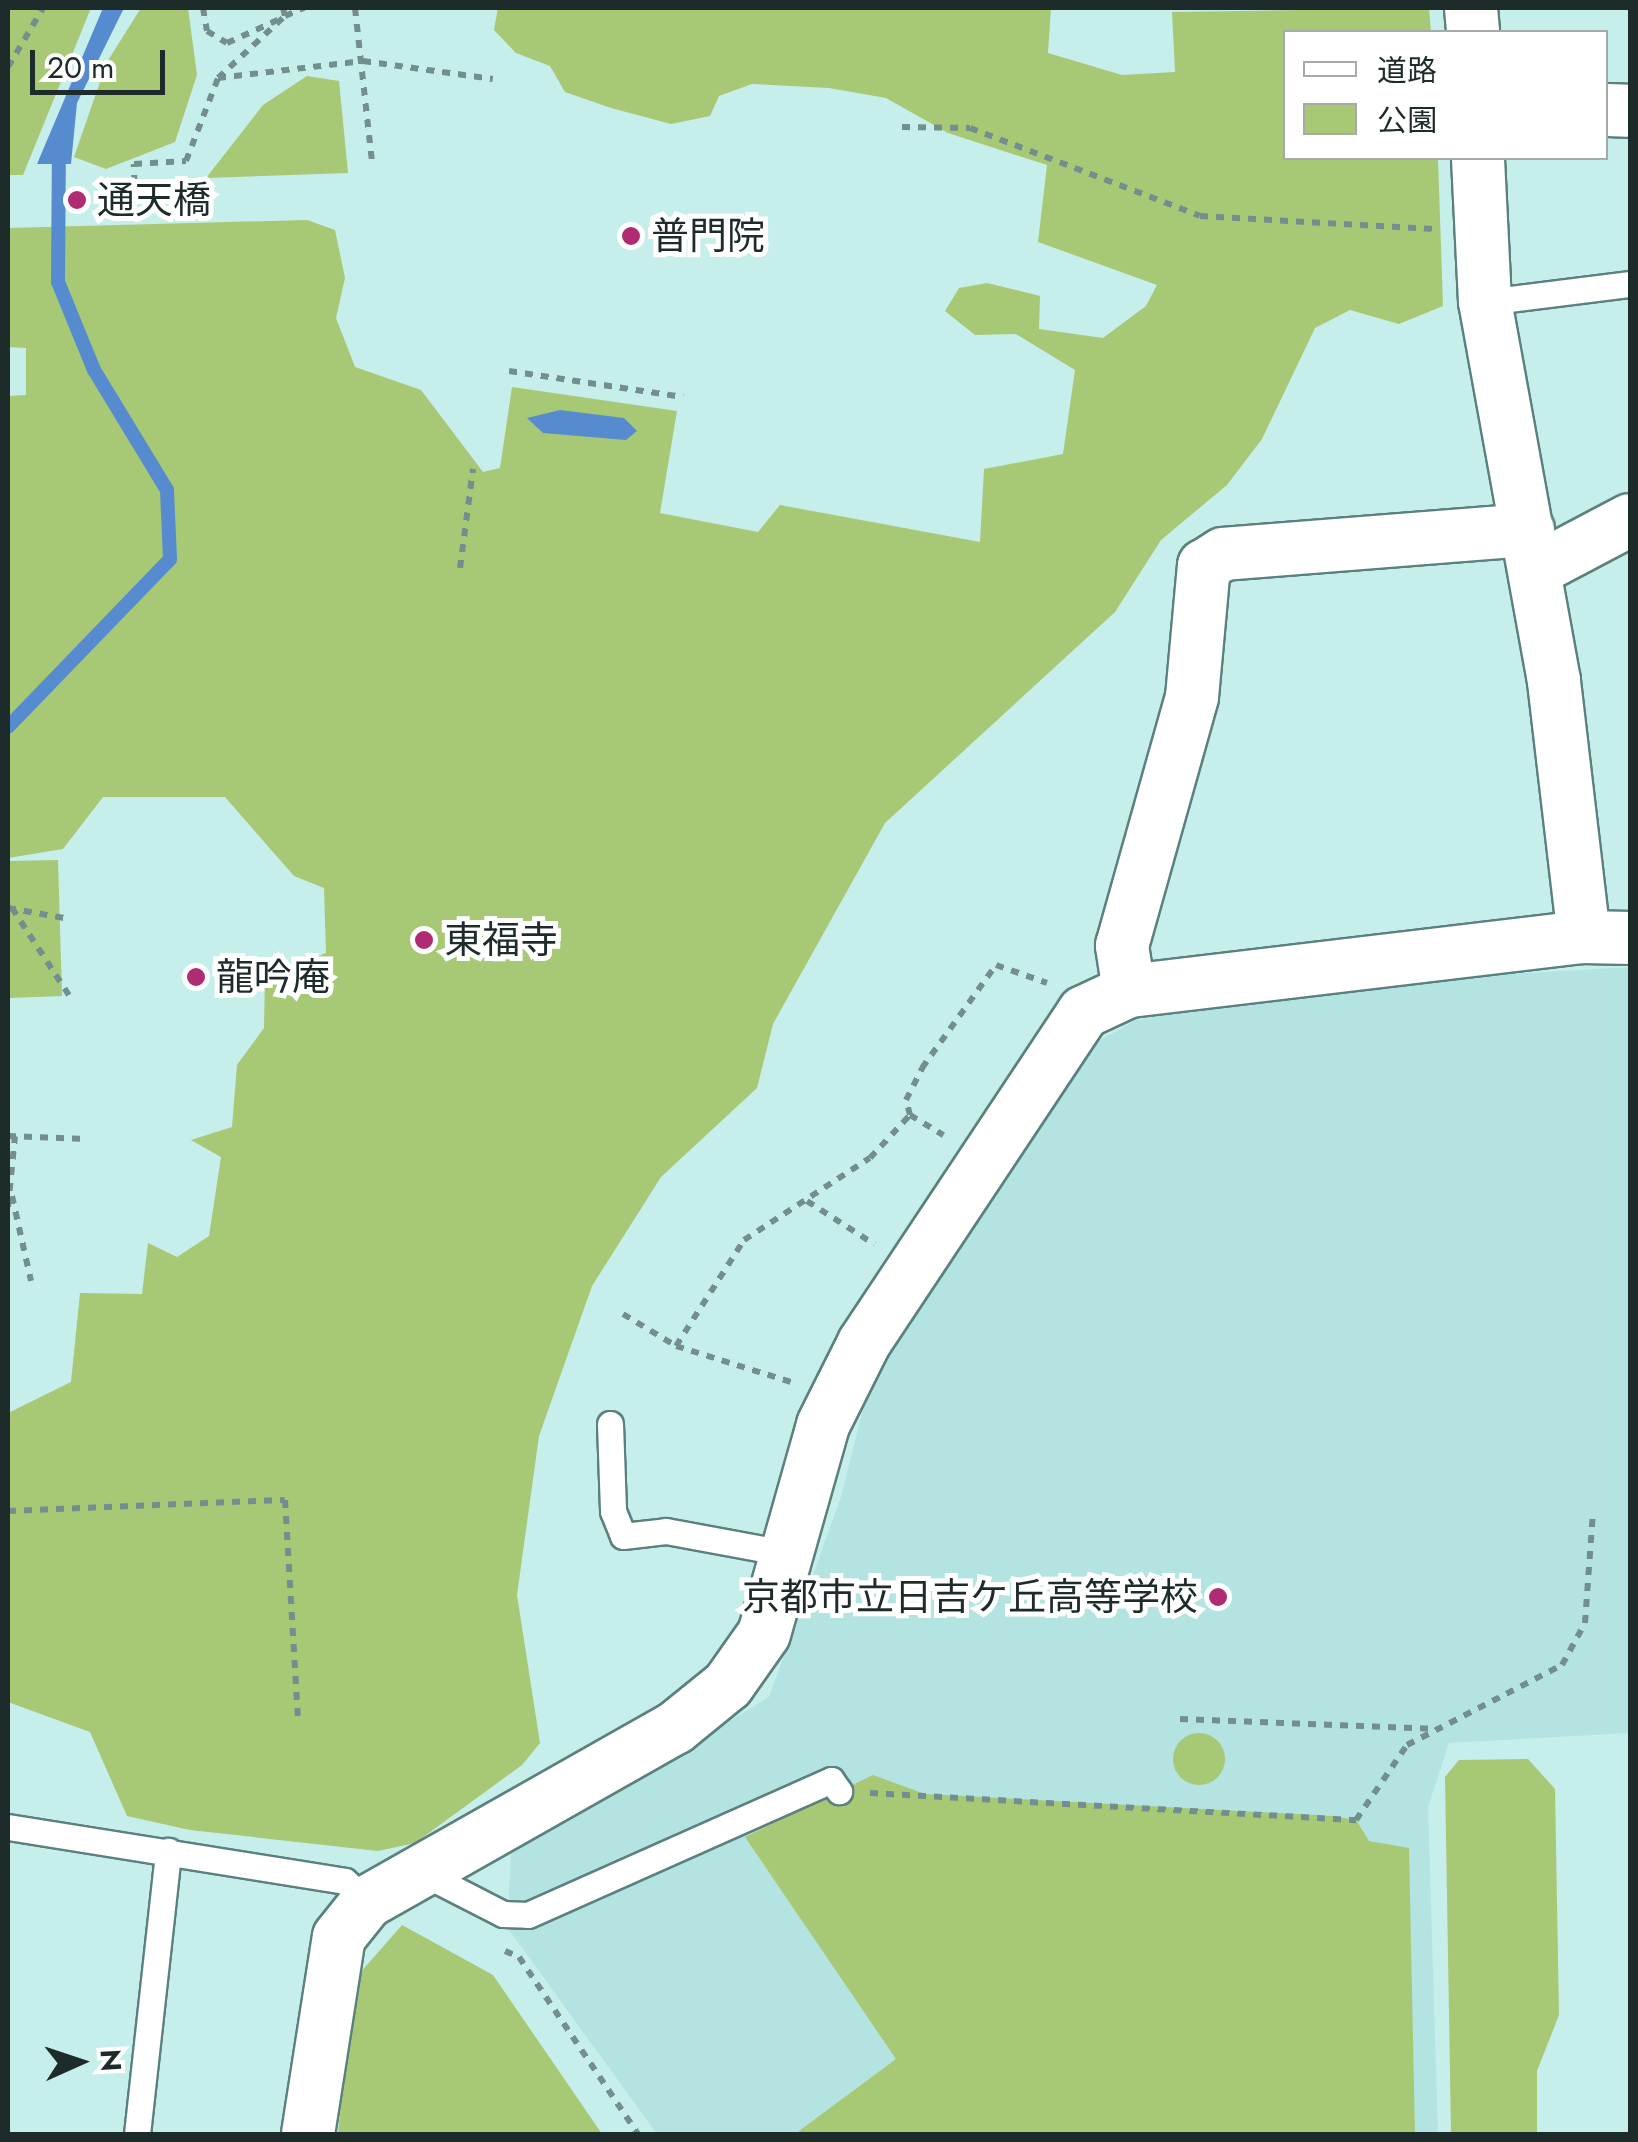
<!DOCTYPE html>
<html>
<head>
<meta charset="utf-8">
<style>
	body { margin:0 }
	#map { position:relative; width:1638px; height:2142px; overflow:hidden; background:#c6eeeb; font-family:Jost,"Noto Sans JP",sans-serif }
	div>[style] { position:absolute }
	[style*='--x'] { left:calc(var(--x)*1px); top:calc(var(--y)*1px); width:calc(var(--w)*1px); rotate:calc(var(--a)*1deg) }
	.built>* { inset:0; background:#b3e4e1 }
	.green>* { inset:0; background:#a7c875 }
	.round { border-radius:50% }
	.water>* { inset:0; background:#578bcf }
	.stream>* { height:14px; margin:-7px; padding:0 7px; transform-origin:7px; border-radius:7px; background:#578bcf }
	.path>* { height:6px; margin-top:-3px; transform-origin:0; background:repeating-linear-gradient(90deg,#738f8d 0 8px,transparent 0 16px) }
	.roads { filter:drop-shadow(2px 0 #5b807e) drop-shadow(-2px 0 #5b807e) drop-shadow(0 2px #5b807e) drop-shadow(0 -2px #5b807e) }
	.lane>* { height:25px; margin:-12.5px; padding:0 12.5px; transform-origin:12.5px; border-radius:12.5px; background:#fff }
	.street>* { height:52px; margin:-26px; padding:0 26px; transform-origin:26px; border-radius:26px; background:#fff }
	.dots>* { width:28px; height:28px; translate:-50% -50%; box-sizing:border-box; border:5px solid #fff; border-radius:50% }
	span { translate:-50% -50%; white-space:nowrap; text-align:center; line-height:1.15; -webkit-text-stroke:10px #fff; paint-order:stroke }
	.poi-label { font-size:38px; color:#1d2c2b }
	.left { translate:0 -50%; text-align:left }
	.right { translate:-100% -50%; text-align:right }
	.frame { position:absolute; inset:0; border:10px solid #1d2c2b; pointer-events:none }
	.legend { position:absolute; left:1283px; top:30px; width:325px; height:130px; box-sizing:border-box; background:#fff; border:2px solid #a5abaa; margin:0; padding:12px 18px; list-style:none; font-size:30px; color:#1d2c2b }
	.legend li { display:flex; align-items:center; gap:20px; height:50px }
	.legend b { width:50px; border:2px solid #a5abaa }
	.north { position:absolute; left:30px; top:2012px; width:100px; height:100px; -webkit-text-stroke:8px #fff; paint-order:stroke; rotate:87deg; font-size:28px; font-weight:700; line-height:40px; text-align:center; color:#1d2c2b }
	.north::after { content:''; display:block; margin:auto; width:35px; height:45px; background:#1d2c2b; clip-path:polygon(50% 0,100% 100%,50% 72%,0 100%) }
	.scale { position:absolute; left:30px; top:50px; width:135px; height:45px; box-sizing:border-box; border:5px solid #1d2c2b; border-top:0; padding-left:12px; font-size:30px; line-height:35px; white-space:nowrap; color:#1d2c2b; -webkit-text-stroke:8px #fff; paint-order:stroke }
</style>
</head>
<body>
<div id="map">
	<div class="built">
		<i style="clip-path:polygon(1630px 967px,1630px 1733px,1449px 1743px,1428px 1807px,1438px 2134px,657px 2134px,507px 1927px,511px 1854px,769px 1697px,841px 1497px,869px 1385px,1098px 1041px,1137px 1020px,1340px 984px)"></i>
	</div>
	<div class="green">
		<i style="clip-path:polygon(8px 8px,91px 8px,23px 175px,8px 175px)"></i>
		<i style="clip-path:polygon(141px 8px,188px 8px,197px 75px,175px 142px,106px 169px,74px 157px,107px 62px)"></i>
		<i style="clip-path:polygon(498px 8px,1051px 8px,1048px 53px,1122px 75px,1175px 72px,1172px 12px,1429px 8px,1431px 32px,1286px 32px,1286px 158px,1438px 158px,1443px 306px,1399px 324px,1350px 310px,1315px 328px,1262px 439px,1227px 485px,1161px 540px,1115px 612px,885px 823px,773px 1024px,757px 1088px,661px 1177px,592px 1286px,539px 1436px,517px 1595px,540px 1743px,522px 1765px,415px 1843px,378px 1851px,190px 1830px,127px 1816px,90px 1732px,8px 1702px,8px 1413px,71px 1382px,80px 1293px,142px 1294px,148px 1243px,177px 1257px,209px 1236px,221px 1157px,191px 1140px,232px 1127px,237px 1065px,264px 1028px,265px 978px,326px 953px,324px 888px,294px 876px,225px 797px,103px 797px,63px 849px,8px 858px,8px 396px,26px 395px,26px 348px,8px 347px,8px 228px,307px 220px,335px 230px,345px 278px,336px 318px,355px 367px,421px 390px,483px 472px,500px 468px,512px 387px,677px 411px,660px 513px,758px 532px,780px 505px,980px 542px,984px 469px,1063px 454px,1075px 370px,1016px 334px,975px 335px,945px 311px,959px 288px,987px 283px,1040px 296px,1039px 329px,1103px 338px,1146px 306px,1157px 285px,1038px 242px,1047px 165px,948px 133px,886px 98px,829px 88px,752px 84px,719px 96px,710px 116px,671px 124px,611px 108px,565px 92px,550px 66px,516px 53px,494px 30px)"></i>
		<i style="clip-path:polygon(307px 76px,339px 81px,348px 173px,206px 178px,263px 105px)"></i>
		<i style="clip-path:polygon(58px 860px,62px 996px,9px 998px,8px 861px)"></i>
		<i class="round" style="left:1173px;top:1733px;width:52px;height:52px"></i>
		<i style="clip-path:polygon(1528px 1759px,1555px 1789px,1559px 2015px,1537px 2071px,1537px 2132px,1451px 2133px,1445px 1777px,1459px 1760px)"></i>
		<i style="clip-path:polygon(873px 1775px,925px 1794px,1333px 1816px,1356px 1820px,1369px 1841px,1409px 1848px,1415px 2134px,795px 2134px,896px 2059px,745px 1837px)"></i>
		<i style="clip-path:polygon(402px 1925px,493px 1975px,602px 2134px,338px 2134px,353px 1981px)"></i>
	</div>
	<div class="water">
		<i style="clip-path:polygon(103px 8px,124px 8px,77px 103px,71px 164px,37px 164px)"></i>
		<i style="clip-path:polygon(560px 410px,624px 418px,637px 431px,626px 440px,543px 433px,527px 418px)"></i>
	</div>
	<div class="stream">
		<i style="--x:8;--y:727;--w:233;--a:-46"></i>
		<i style="--x:170;--y:559;--w:69;--a:-92.5"></i>
		<i style="--x:167;--y:490;--w:140;--a:-121.3"></i>
		<i style="--x:94;--y:370;--w:95;--a:-112.2"></i>
		<i style="--x:58;--y:282;--w:130;--a:-89.6"></i>
	</div>
	<div class="path">
		<i style="--x:203;--y:8;--w:23;--a:80"></i>
		<i style="--x:207;--y:31;--w:23;--a:31"></i>
		<i style="--x:227;--y:43;--w:58;--a:-24.4"></i>
		<i style="--x:283;--y:8;--w:8;--a:76"></i>
		<i style="--x:285;--y:16;--w:21;--a:-23"></i>
		<i style="--x:355;--y:8;--w:156;--a:83.7"></i>
		<i style="--x:8;--y:67;--w:69;--a:-59.3"></i>
		<i style="--x:218;--y:78;--w:146;--a:-6.7"></i>
		<i style="--x:363;--y:61;--w:131;--a:7.9"></i>
		<i style="--x:902;--y:127;--w:68;--a:0.8"></i>
		<i style="--x:970;--y:128;--w:246;--a:20.9"></i>
		<i style="--x:1200;--y:216;--w:234;--a:3.2"></i>
		<i style="--x:135;--y:199;--w:35;--a:-92"></i>
		<i style="--x:134;--y:164;--w:52;--a:-3.3"></i>
		<i style="--x:186;--y:161;--w:89;--a:-68.9"></i>
		<i style="--x:218;--y:78;--w:91;--a:-42.8"></i>
		<i style="--x:509;--y:371;--w:176;--a:8.5"></i>
		<i style="--x:460;--y:568;--w:100;--a:-82.5"></i>
		<i style="--x:8;--y:908;--w:57;--a:10.1"></i>
		<i style="--x:12;--y:908;--w:104;--a:56.8"></i>
		<i style="--x:910;--y:1115;--w:39;--a:31"></i>
		<i style="--x:8;--y:1136;--w:78;--a:2.2"></i>
		<i style="--x:12;--y:1196;--w:87;--a:77.4"></i>
		<i style="--x:807;--y:1201;--w:80;--a:32.7"></i>
		<i style="--x:8;--y:1207;--w:71;--a:-84.4"></i>
		<i style="--x:623;--y:1314;--w:62;--a:31.1"></i>
		<i style="--x:676;--y:1346;--w:121;--a:17.4"></i>
		<i style="--x:676;--y:1346;--w:126;--a:-57.3"></i>
		<i style="--x:744;--y:1240;--w:150;--a:-33.1"></i>
		<i style="--x:870;--y:1158;--w:59;--a:-47.1"></i>
		<i style="--x:910;--y:1115;--w:16;--a:-105"></i>
		<i style="--x:906;--y:1100;--w:36;--a:-63"></i>
		<i style="--x:922;--y:1068;--w:127;--a:-54.3"></i>
		<i style="--x:996;--y:965;--w:54;--a:19.4"></i>
		<i style="--x:8;--y:1511;--w:277;--a:-2.3"></i>
		<i style="--x:285;--y:1500;--w:222;--a:86.6"></i>
		<i style="--x:1180;--y:1719;--w:259;--a:2.2"></i>
		<i style="--x:870;--y:1793;--w:487;--a:3.2"></i>
		<i style="--x:1356;--y:1820;--w:91;--a:-55.8"></i>
		<i style="--x:1407;--y:1745;--w:174;--a:-27.3"></i>
		<i style="--x:1562;--y:1665;--w:48;--a:-61.3"></i>
		<i style="--x:1585;--y:1623;--w:112;--a:-85.9"></i>
		<i style="--x:505;--y:1951;--w:15;--a:23"></i>
		<i style="--x:519;--y:1957;--w:213;--a:56.1"></i>
	</div>
	<div class="roads">
		<div class="lane">
			<i style="--x:1485;--y:302;--w:146;--a:-7.1"></i>
			<i style="--x:610;--y:1424;--w:87;--a:88"></i>
			<i style="--x:613;--y:1511;--w:27;--a:68"></i>
			<i style="--x:623;--y:1536;--w:43;--a:-6.6"></i>
			<i style="--x:666;--y:1531;--w:121;--a:10.5"></i>
			<i style="--x:8;--y:1827;--w:341;--a:9.1"></i>
			<i style="--x:345;--y:1881;--w:30;--a:44"></i>
			<i style="--x:419;--y:1871;--w:94;--a:27.1"></i>
			<i style="--x:503;--y:1914;--w:25;--a:2"></i>
			<i style="--x:528;--y:1915;--w:332;--a:-24"></i>
			<i style="--x:831;--y:1780;--w:14;--a:54"></i>
			<i style="--x:137;--y:2134;--w:285;--a:-83.7"></i>
		</div>
		<div class="street">
			<i style="--x:1471;--y:8;--w:24;--a:85"></i>
			<i style="--x:1606;--y:110;--w:24;--a:2"></i>
			<i style="--x:1535;--y:570;--w:107;--a:-27.8"></i>
			<i style="--x:1584;--y:937;--w:46;--a:1.2"></i>
			<i style="--x:1129;--y:991;--w:46;--a:-98.8"></i>
			<i style="--x:1122;--y:946;--w:259;--a:-74.3"></i>
			<i style="--x:1192;--y:697;--w:132;--a:-84.8"></i>
			<i style="--x:1204;--y:566;--w:22;--a:-32"></i>
			<i style="--x:1223;--y:554;--w:306;--a:-4.5"></i>
			<i style="--x:308;--y:2134;--w:199;--a:-81.1"></i>
			<i style="--x:339;--y:1937;--w:45;--a:-51.3"></i>
			<i style="--x:367;--y:1902;--w:354;--a:-29.5"></i>
			<i style="--x:675;--y:1728;--w:68;--a:-39.1"></i>
			<i style="--x:728;--y:1685;--w:62;--a:-54.8"></i>
			<i style="--x:764;--y:1634;--w:217;--a:-74.2"></i>
			<i style="--x:823;--y:1425;--w:92;--a:-63.4"></i>
			<i style="--x:864;--y:1343;--w:397;--a:-56.4"></i>
			<i style="--x:1084;--y:1012;--w:50;--a:-25"></i>
			<i style="--x:1129;--y:991;--w:458;--a:-6.8"></i>
			<i style="--x:1584;--y:937;--w:258;--a:-96.7"></i>
			<i style="--x:1554;--y:681;--w:385;--a:-100.3"></i>
			<i style="--x:1485;--y:302;--w:144;--a:-92.8"></i>
		</div>
	</div>
	<div class="dots">
		<i style="left:77px;top:200px;background:#af2b72"></i>
		<i style="left:631px;top:236px;background:#af2b72"></i>
		<i style="left:424px;top:940px;background:#af2b72"></i>
		<i style="left:196px;top:977px;background:#af2b72"></i>
		<i style="left:1218px;top:1597px;background:#af2b72"></i>
	</div>
	<div class="poi-label">
		<span class="left" style="left:97px;top:200px">通天橋</span>
		<span class="left" style="left:651px;top:236px">普門院</span>
		<span class="left" style="left:444px;top:940px">東福寺</span>
		<span class="left" style="left:216px;top:977px">龍吟庵</span>
		<span class="right" style="left:1198px;top:1597px">京都市立日吉ケ丘高等学校</span>
	</div>
	<div class="frame"></div>
	<ul class="legend">
	<li><b style="height:12px;background:#fff"></b>道路</li>
	<li><b style="height:28px;background:#a7c875"></b>公園</li>
	</ul>
	<div class="north">N</div>
	<div class="scale">20 m</div>
</div>
</body>
</html>
